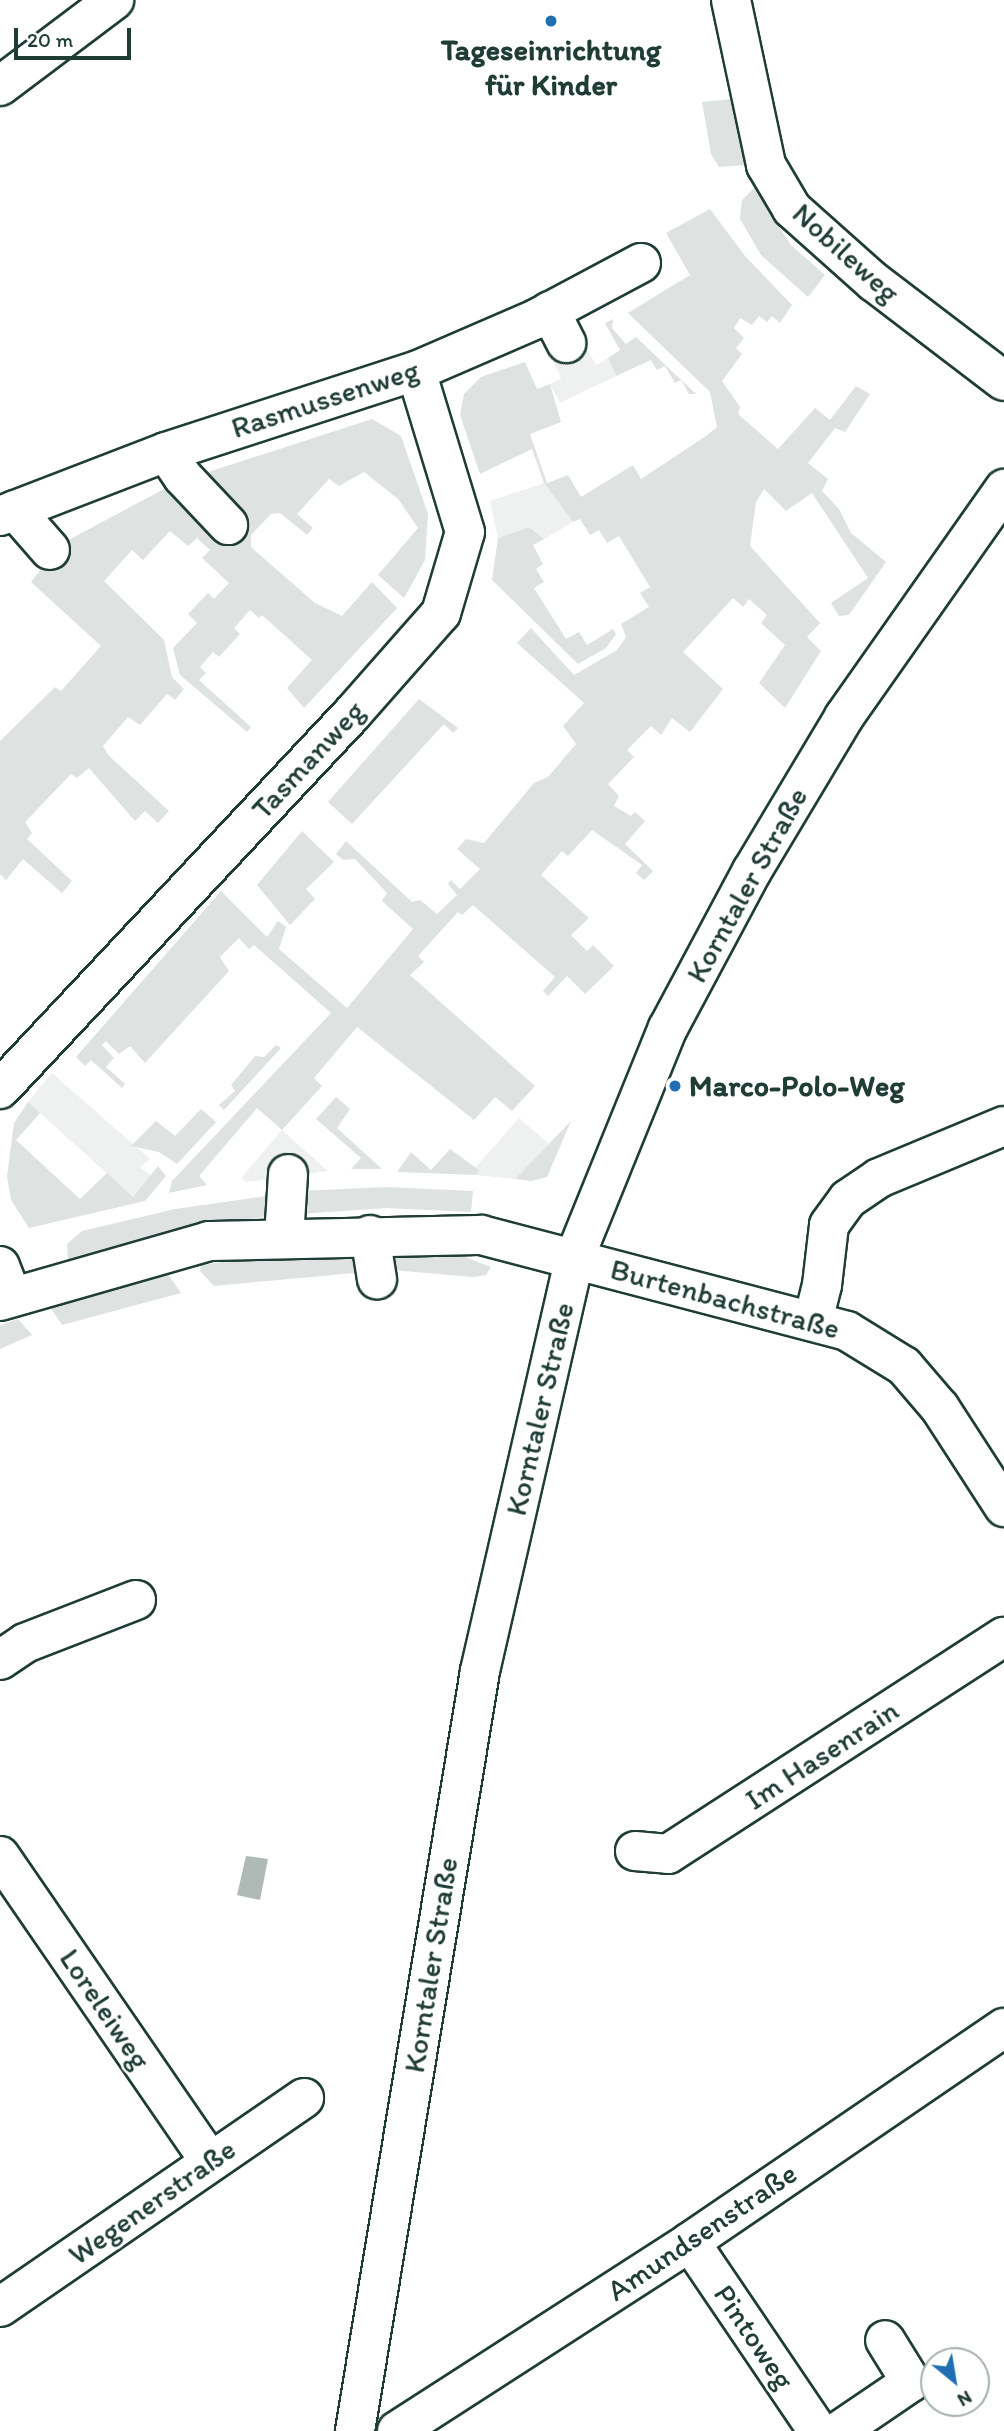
<!DOCTYPE html>
<html>
<head>
<meta charset="utf-8">
<style>
	body { margin:0 }
	#map { position:relative; width:1004px; height:2431px; overflow:hidden; background:#fff; font-family:Itim,sans-serif }
	div>[style] { position:absolute }
	[style*='--x'] { left:calc(var(--x)*1px); top:calc(var(--y)*1px); width:calc(var(--w)*1px); rotate:calc(var(--a)*1deg) }
	.built>* { inset:0; background:#eef1f0 }
	.green>* { inset:0; background:#dee3e2 }
	.water>* { inset:0; background:#afbab7 }
	.roads { filter:drop-shadow(2px 0 #1f3d34) drop-shadow(-2px 0 #1f3d34) drop-shadow(0 2px #1f3d34) drop-shadow(0 -2px #1f3d34) }
	.minor>* { height:38px; margin:-19px; padding:0 19px; transform-origin:19px; border-radius:19px; background:#fff }
	.dots>* { width:19px; height:19px; translate:-50% -50%; box-sizing:border-box; border:4px solid #fff; border-radius:50% }
	span { translate:-50% -50%; white-space:nowrap; text-align:center; line-height:1.15; -webkit-text-stroke:5px #fff; paint-order:stroke }
	.poi-label { font-size:30px; color:#1f3d34; font-weight:700 }
	.left { translate:0 -50%; text-align:left }
	.street-label { font-size:30px; color:#1f3d34 }
	.north { position:absolute; left:920px; top:2347px; width:70px; height:70px; box-sizing:border-box; background:#fff; border:2px solid #a5b1ae; border-radius:50%; rotate:150deg; font-size:19px; font-weight:700; line-height:28px; text-align:center; color:#1f3d34 }
	.north::after { content:''; display:block; margin:auto; width:24px; height:32px; background:#1f6fb2; clip-path:polygon(50% 0,100% 100%,50% 72%,0 100%) }
	.scale { position:absolute; left:14px; top:28px; width:117px; height:32px; box-sizing:border-box; border:4px solid #1f3d34; border-top:0; padding-left:9px; font-size:21px; line-height:24px; white-space:nowrap; color:#1f3d34; -webkit-text-stroke:5px #fff; paint-order:stroke }
</style>
</head>
<body>
<div id="map">
	<div class="built">
		<i style="clip-path:polygon(581px 337px,596px 365px,608px 358px,616px 376px,560px 403px,550px 384px,561px 378px,549px 350px)"></i>
		<i style="clip-path:polygon(544px 483px,573px 522px,544px 539px,529px 527px,498px 538px,490px 501px)"></i>
		<i style="clip-path:polygon(52px 1073px,150px 1159px,140px 1168px,151px 1175px,133px 1197px,28px 1102px)"></i>
		<i style="clip-path:polygon(519px 1118px,549px 1144px,515px 1179px,476px 1175px,478px 1171px,474px 1169px)"></i>
		<i style="clip-path:polygon(282px 1130px,328px 1171px,246px 1182px,241px 1178px)"></i>
	</div>
	<div class="green">
		<i style="clip-path:polygon(731px 99px,745px 165px,719px 167px,711px 154px,702px 102px)"></i>
		<i style="clip-path:polygon(754px 188px,791px 245px,825px 275px,808px 297px,761px 255px,740px 219px,742px 200px)"></i>
		<i style="clip-path:polygon(710px 209px,745px 256px,792px 305px,780px 323px,772px 316px,767px 322px,759px 316px,752px 325px,740px 318px,734px 328px,744px 338px,736px 348px,742px 354px,722px 381px,740px 407px,738px 414px,778px 449px,815px 408px,830px 420px,856px 386px,870px 394px,845px 432px,835px 428px,808px 463px,828px 479px,822px 491px,839px 509px,851px 533px,886px 562px,849px 615px,839px 616px,831px 603px,868px 578px,812px 493px,786px 511px,764px 489px,756px 502px,750px 546px,820px 623px,807px 637px,821px 651px,785px 708px,759px 683px,785px 645px,761px 623px,767px 615px,749px 599px,743px 607px,733px 598px,683px 652px,723px 689px,690px 732px,672px 718px,661px 735px,651px 726px,627px 750px,634px 757px,608px 784px,619px 796px,614px 806px,631px 816px,635px 812px,645px 821px,625px 844px,653px 871px,644px 880px,636px 873px,642px 865px,592px 830px,568px 856px,562px 851px,541px 875px,589px 918px,571px 935px,587px 951px,593px 945px,614px 966px,585px 994px,567px 976px,548px 996px,543px 991px,555px 977px,473px 905px,462px 915px,458px 912px,418px 956px,424px 962px,410px 975px,535px 1086px,512px 1111px,495px 1097px,474px 1120px,357px 1027px,314px 1078px,322px 1086px,282px 1130px,257px 1108px,199px 1176px,207px 1185px,169px 1193px,172px 1181px,331px 1013px,254px 945px,249px 949px,239px 938px,220px 957px,229px 971px,145px 1063px,130px 1046px,119px 1054px,106px 1041px,102px 1045px,114px 1058px,106px 1067px,125px 1084px,122px 1088px,91px 1060px,85px 1066px,76px 1057px,221px 891px,267px 937px,278px 921px,286px 927px,279px 949px,347px 1008px,413px 929px,382px 901px,387px 893px,355px 859px,343px 860px,336px 854px,346px 841px,412px 902px,420px 900px,437px 914px,457px 895px,448px 884px,451px 880px,460px 889px,480px 869px,457px 849px,466px 839px,484px 843px,534px 783px,548px 777px,576px 744px,563px 726px,584px 703px,517px 643px,531px 628px,574px 675px,617px 650px,626px 637px,621px 624px,649px 607px,640px 593px,650px 587px,619px 536px,607px 543px,599px 530px,590px 535px,580px 519px,573px 522px,544px 483px,532px 449px,480px 474px,460px 415px,464px 394px,481px 377px,525px 362px,537px 389px,550px 384px,561px 422px,530px 434px,547px 483px,568px 475px,581px 497px,633px 465px,641px 479px,706px 436px,717px 427px,710px 392px,628px 313px,690px 275px,666px 233px)"></i>
		<i style="clip-path:polygon(613px 319px,612px 328px,626px 344px,636px 337px,696px 394px,689px 394px,681px 380px,675px 383px,665px 366px,657px 370px,651px 360px,616px 376px,608px 358px,620px 350px,605px 323px)"></i>
		<i style="clip-path:polygon(372px 419px,401px 436px,428px 514px,425px 560px,404px 598px,378px 575px,418px 528px,398px 499px,364px 472px,339px 486px,329px 479px,297px 514px,313px 528px,307px 535px,280px 513px,271px 514px,251px 535px,251px 547px,315px 603px,342px 616px,372px 582px,397px 608px,304px 708px,287px 688px,312px 660px,262px 615px,259px 618px,250px 610px,234px 628px,240px 634px,219px 657px,213px 652px,200px 667px,206px 673px,199px 680px,251px 727px,247px 732px,180px 675px,173px 648px,197px 623px,188px 614px,208px 593px,214px 599px,229px 583px,202px 558px,210px 550px,197px 538px,188px 546px,170px 531px,143px 560px,132px 550px,104px 581px,164px 640px,172px 677px,184px 689px,175px 700px,167px 694px,140px 725px,128px 717px,103px 746px,108px 755px,169px 811px,158px 823px,145px 811px,135px 821px,89px 768px,77px 778px,71px 774px,25px 822px,32px 833px,27px 839px,72px 881px,62px 893px,23px 859px,6px 880px,0 874px,0 741px,55px 687px,61px 691px,101px 646px,31px 582px,59px 545px,164px 489px,224px 533px,199px 475px)"></i>
		<i style="clip-path:polygon(529px 527px,544px 539px,533px 545px,543px 564px,536px 569px,544px 582px,534px 588px,566px 639px,579px 632px,587px 645px,613px 629px,616px 634px,606px 648px,578px 664px,492px 580px,498px 538px)"></i>
		<i style="clip-path:polygon(419px 699px,458px 728px,453px 733px,444px 724px,352px 824px,328px 802px)"></i>
		<i style="clip-path:polygon(302px 831px,334px 862px,306px 889px,315px 899px,290px 925px,257px 885px)"></i>
		<i style="clip-path:polygon(276px 1045px,281px 1048px,224px 1110px,219px 1105px,235px 1091px,231px 1085px,255px 1056px,264px 1057px)"></i>
		<i style="clip-path:polygon(336px 1097px,350px 1109px,337px 1128px,382px 1169px,351px 1169px,361px 1158px,316px 1119px)"></i>
		<i style="clip-path:polygon(28px 1102px,40px 1113px,16px 1140px,80px 1199px,107px 1173px,133px 1197px,158px 1166px,166px 1176px,145px 1201px,29px 1228px,11px 1200px,7px 1176px,14px 1123px)"></i>
		<i style="clip-path:polygon(201px 1109px,216px 1122px,177px 1164px,159px 1152px,131px 1146px,156px 1121px,175px 1136px)"></i>
		<i style="clip-path:polygon(571px 1121px,547px 1177px,531px 1181px,515px 1179px)"></i>
		<i style="clip-path:polygon(450px 1149px,479px 1170px,476px 1175px,397px 1172px,411px 1152px,431px 1170px)"></i>
		<i style="clip-path:polygon(386px 1187px,473px 1191px,471px 1212px,386px 1208px,300px 1214px,300px 1191px)"></i>
		<i style="clip-path:polygon(266px 1196px,269px 1216px,168px 1233px,68px 1260px,67px 1244px,82px 1231px,175px 1209px)"></i>
		<i style="clip-path:polygon(320px 1249px,348px 1252px,365px 1272px,214px 1286px,200px 1271px,201px 1265px)"></i>
		<i style="clip-path:polygon(381px 1250px,460px 1255px,491px 1267px,486px 1275px,473px 1277px,392px 1270px)"></i>
		<i style="clip-path:polygon(168px 1274px,181px 1293px,62px 1325px,50px 1307px)"></i>
		<i style="clip-path:polygon(18px 1319px,32px 1335px,0 1349px,0 1325px)"></i>
	</div>
	<div class="water">
		<i style="clip-path:polygon(246px 1856px,268px 1859px,260px 1900px,237px 1895px)"></i>
	</div>
	<div class="roads">
		<div class="minor">
			<i style="--x:731;--y:0;--w:169;--a:78"></i>
			<i style="--x:766;--y:165;--w:51;--a:59.4"></i>
			<i style="--x:792;--y:209;--w:110;--a:41.7"></i>
			<i style="--x:874;--y:282;--w:163;--a:37.3"></i>
			<i style="--x:0;--y:86;--w:143;--a:-37"></i>
			<i style="--x:550;--y:311;--w:36;--a:63"></i>
			<i style="--x:166;--y:452;--w:30;--a:56"></i>
			<i style="--x:183;--y:477;--w:66;--a:46.8"></i>
			<i style="--x:15;--y:510;--w:53;--a:48.8"></i>
			<i style="--x:0;--y:516;--w:178;--a:-21.1"></i>
			<i style="--x:166;--y:452;--w:263;--a:-18"></i>
			<i style="--x:416;--y:371;--w:131;--a:-23.4"></i>
			<i style="--x:536;--y:319;--w:119;--a:-28.1"></i>
			<i style="--x:0;--y:1089;--w:513;--a:-46.82"></i>
			<i style="--x:351;--y:715;--w:136;--a:-48.6"></i>
			<i style="--x:441;--y:613;--w:84;--a:-73.5"></i>
			<i style="--x:465;--y:532;--w:168;--a:-106.9"></i>
			<i style="--x:370;--y:1235;--w:45;--a:81"></i>
			<i style="--x:284;--y:1238;--w:64;--a:-86.4"></i>
			<i style="--x:0;--y:1266;--w:33;--a:69"></i>
			<i style="--x:0;--y:1301;--w:217;--a:-16"></i>
			<i style="--x:209;--y:1241;--w:272;--a:-1.3"></i>
			<i style="--x:481;--y:1235;--w:378;--a:14.7"></i>
			<i style="--x:847;--y:1331;--w:67;--a:31.6"></i>
			<i style="--x:904;--y:1366;--w:55;--a:49.4"></i>
			<i style="--x:940;--y:1408;--w:118;--a:57.1"></i>
			<i style="--x:813;--y:1321;--w:37;--a:-76"></i>
			<i style="--x:822;--y:1285;--w:60;--a:-83.3"></i>
			<i style="--x:829;--y:1225;--w:32;--a:-54"></i>
			<i style="--x:848;--y:1199;--w:37;--a:-34"></i>
			<i style="--x:879;--y:1178;--w:135;--a:-22.6"></i>
			<i style="--x:0;--y:1660;--w:30;--a:-34"></i>
			<i style="--x:25;--y:1643;--w:119;--a:-21.2"></i>
			<i style="--x:635;--y:1851;--w:33;--a:5"></i>
			<i style="--x:668;--y:1854;--w:400;--a:-32.9"></i>
			<i style="--x:0;--y:1856;--w:371;--a:55.5"></i>
			<i style="--x:690;--y:2242;--w:228;--a:55.9"></i>
			<i style="--x:0;--y:2307;--w:369;--a:-34.5"></i>
			<i style="--x:355;--y:2431;--w:770;--a:-80.66"></i>
			<i style="--x:480;--y:1671;--w:423;--a:-77.1"></i>
			<i style="--x:574;--y:1259;--w:249;--a:-67.9"></i>
			<i style="--x:668;--y:1028;--w:178;--a:-61.9"></i>
			<i style="--x:752;--y:871;--w:179;--a:-59.1"></i>
			<i style="--x:844;--y:717;--w:279;--a:-54.9"></i>
			<i style="--x:397;--y:2431;--w:349;--a:-32.8"></i>
			<i style="--x:690;--y:2242;--w:380;--a:-34.3"></i>
			<i style="--x:839;--y:2431;--w:87;--a:-34.2"></i>
			<i style="--x:911;--y:2382;--w:49;--a:-121.8"></i>
		</div>
	</div>
	<div class="dots">
		<i style="left:551px;top:21px;background:#1f6fb2"></i>
		<i style="left:675px;top:1086px;background:#1f6fb2"></i>
	</div>
	<div class="poi-label">
		<span style="left:551px;top:67px">Tageseinrichtung<br>für Kinder</span>
		<span class="left" style="left:689px;top:1086px">Marco-Polo-Weg</span>
	</div>
	<div class="street-label">
		<span style="left:846px;top:253px;rotate:42deg">Nobileweg</span>
		<span style="left:325px;top:399px;rotate:-18deg">Rasmussenweg</span>
		<span style="left:308px;top:760px;rotate:-47deg">Tasmanweg</span>
		<span style="left:747px;top:885px;rotate:-61deg">Korntaler Straße</span>
		<span style="left:725px;top:1299px;rotate:15deg">Burtenbachstraße</span>
		<span style="left:540px;top:1409px;rotate:-77deg">Korntaler Straße</span>
		<span style="left:822px;top:1755px;rotate:-33deg">Im Hasenrain</span>
		<span style="left:431px;top:1965px;rotate:-81deg">Korntaler Straße</span>
		<span style="left:105px;top:2009px;rotate:56deg">Loreleiweg</span>
		<span style="left:152px;top:2202px;rotate:-35deg">Wegenerstraße</span>
		<span style="left:702px;top:2232px;rotate:-34deg">Amundsenstraße</span>
		<span style="left:754px;top:2337px;rotate:56deg">Pintoweg</span>
	</div>
	<div class="north">N</div>
	<div class="scale">20 m</div>
</div>
</body>
</html>
